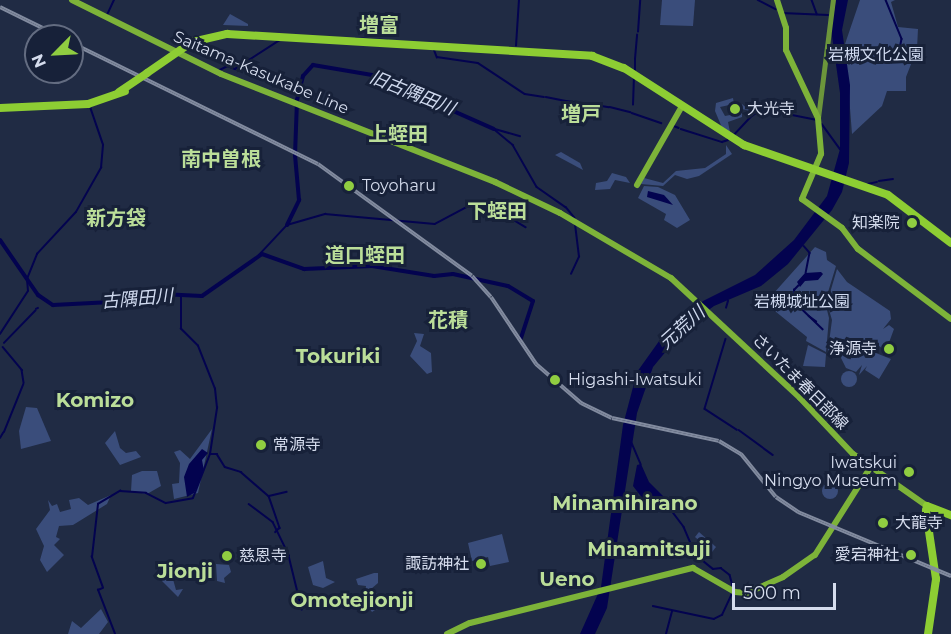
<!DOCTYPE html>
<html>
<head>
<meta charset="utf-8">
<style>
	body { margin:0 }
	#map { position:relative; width:951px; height:634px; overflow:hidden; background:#202b44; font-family:Montserrat,"Noto Sans JP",sans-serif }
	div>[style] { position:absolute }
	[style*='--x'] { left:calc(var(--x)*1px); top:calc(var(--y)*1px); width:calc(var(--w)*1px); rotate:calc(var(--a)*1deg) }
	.green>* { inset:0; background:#3a4d7b }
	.round { border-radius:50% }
	.water>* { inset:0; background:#03034f }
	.stream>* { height:1.5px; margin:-0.75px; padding:0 0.75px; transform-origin:0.75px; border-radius:0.75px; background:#03034f }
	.river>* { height:4px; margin:-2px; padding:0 2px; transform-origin:2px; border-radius:2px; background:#03034f }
	.secondary>* { height:4.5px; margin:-2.25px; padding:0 2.25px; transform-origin:2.25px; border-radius:2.25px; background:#6c963b }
	.primary>* { height:6px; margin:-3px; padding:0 3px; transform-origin:3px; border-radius:3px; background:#7db339 }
	.highway>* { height:8px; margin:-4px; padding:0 4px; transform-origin:4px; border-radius:4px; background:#8dcd33 }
	.rail>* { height:4px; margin-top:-2px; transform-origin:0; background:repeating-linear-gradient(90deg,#172139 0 4.5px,#828b9f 0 9px); box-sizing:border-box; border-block:2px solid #828b9f }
	.highway-bridge>* { height:8px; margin:-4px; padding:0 4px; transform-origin:4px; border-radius:4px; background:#8dcd33 }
	.dots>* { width:16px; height:16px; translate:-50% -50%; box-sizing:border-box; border:3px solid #172139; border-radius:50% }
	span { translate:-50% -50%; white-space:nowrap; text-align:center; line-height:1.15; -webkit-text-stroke:6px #172139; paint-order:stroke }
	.park-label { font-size:16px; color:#d1dbf1 }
	.street-label { font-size:16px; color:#d5dced }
	.poi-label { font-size:16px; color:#d5dced }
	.left { translate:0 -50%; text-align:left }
	.right { translate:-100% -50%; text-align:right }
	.water-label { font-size:18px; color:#cfd9ee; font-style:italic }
	.quarter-label { font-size:20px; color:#bbde99; font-weight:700 }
	.north { position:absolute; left:24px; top:24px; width:60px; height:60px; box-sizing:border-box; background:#172139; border:2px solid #636c81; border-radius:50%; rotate:246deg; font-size:16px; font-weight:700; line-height:24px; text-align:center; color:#d5dced }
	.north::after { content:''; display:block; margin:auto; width:21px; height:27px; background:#90cd41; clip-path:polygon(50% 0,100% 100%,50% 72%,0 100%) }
	.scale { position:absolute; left:732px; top:583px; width:104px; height:27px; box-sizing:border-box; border:3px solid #d5dced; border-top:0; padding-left:8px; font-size:18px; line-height:21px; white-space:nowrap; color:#d5dced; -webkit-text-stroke:4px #172139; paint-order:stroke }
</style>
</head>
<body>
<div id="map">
	<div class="green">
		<i style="clip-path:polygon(662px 0,695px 0,693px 26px,660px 25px)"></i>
		<i style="clip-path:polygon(860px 0,895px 0,891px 2px,898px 27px,918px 29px,917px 49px,906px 77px,906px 91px,887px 91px,882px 106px,852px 134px,845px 44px)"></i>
		<i style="clip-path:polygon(230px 14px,248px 24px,248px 26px,223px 25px)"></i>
		<i style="clip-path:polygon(733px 98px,734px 104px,720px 107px,725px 116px,735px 114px,741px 107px,743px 109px,742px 104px,750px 111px,742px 109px,742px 117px,728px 122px,730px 132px,723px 130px,715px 111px,716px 103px)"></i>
		<i style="clip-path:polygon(726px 145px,732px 154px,699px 176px,687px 179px,675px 175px,663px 186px,641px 184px,644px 178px,663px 183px,676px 171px,705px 168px,726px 154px)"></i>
		<i style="clip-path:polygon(561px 152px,580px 163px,583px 170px,555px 155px)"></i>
		<i style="clip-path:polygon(612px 173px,626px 177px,630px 183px,615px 180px,610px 189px,595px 190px,596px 183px,607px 181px)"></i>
		<i style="clip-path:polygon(644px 186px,658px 187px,675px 195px,690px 220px,677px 228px,664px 220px,666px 214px,638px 198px)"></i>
		<i style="clip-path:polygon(815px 247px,826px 252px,827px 260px,836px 266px,825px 302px,829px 318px,826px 352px,806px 341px,807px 337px,765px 303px)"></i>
		<i style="clip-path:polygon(837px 269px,847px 282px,890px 311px,891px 319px,883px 329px,889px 325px,894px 329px,887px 348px,890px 355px,878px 345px,874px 348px,846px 339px,838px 357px,828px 350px,832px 320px,827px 303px)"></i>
		<i style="clip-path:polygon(414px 333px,424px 334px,420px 346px,431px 353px,432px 372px,427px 374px,410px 356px,417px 341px)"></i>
		<i style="clip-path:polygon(848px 342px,891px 359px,879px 379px,865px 370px,867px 366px,859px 375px,862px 365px,856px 372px,846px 368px,841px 358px)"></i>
		<i style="clip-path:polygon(808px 345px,826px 354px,825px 367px,803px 366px)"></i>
		<i class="round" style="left:841px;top:371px;width:16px;height:16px"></i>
		<i style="clip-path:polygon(26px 407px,37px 408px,51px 441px,21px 449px,19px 431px)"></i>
		<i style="clip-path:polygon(212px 429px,198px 493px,174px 499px,172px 484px,179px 483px,180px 463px,174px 452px,180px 450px,190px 459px)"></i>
		<i style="clip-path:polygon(115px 431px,120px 448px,126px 453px,136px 451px,141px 457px,120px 465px,105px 443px)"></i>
		<i style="clip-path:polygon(142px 471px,157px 471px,161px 486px,147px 494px,131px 491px,132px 475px)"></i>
		<i class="round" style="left:822px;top:483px;width:16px;height:16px"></i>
		<i style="clip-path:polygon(111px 495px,107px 504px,73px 525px,59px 526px,56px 537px,60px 539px,54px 545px,64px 555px,47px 572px,40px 560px,44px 546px,36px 529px,50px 510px,48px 500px,52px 506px,57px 504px,60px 512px,71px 509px,69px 500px,79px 498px,88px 505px)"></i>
		<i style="clip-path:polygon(699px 532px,716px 547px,712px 552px,695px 537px)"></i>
		<i style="clip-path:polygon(502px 534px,509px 562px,490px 566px,488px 557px,472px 561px,468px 543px)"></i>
		<i style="clip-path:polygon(323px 561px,326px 578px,335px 582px,323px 588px,313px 585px,308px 567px)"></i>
		<i style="clip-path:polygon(216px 564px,229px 565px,231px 572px,224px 578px,225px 583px,217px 581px)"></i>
		<i style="clip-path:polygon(171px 572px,176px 590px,183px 589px,178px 597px,161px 580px)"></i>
		<i style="clip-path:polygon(374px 573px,378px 573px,378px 583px,371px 589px,377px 594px,376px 601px,384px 604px,372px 612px,364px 601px,366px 586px,358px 585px,356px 579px)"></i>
		<i style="clip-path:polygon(101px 609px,108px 622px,99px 634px,68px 634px,72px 621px,81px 628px)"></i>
	</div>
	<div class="water">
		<i style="clip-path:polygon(836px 0,848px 0,842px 30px,850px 85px,849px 163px,842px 192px,832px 210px,788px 264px,761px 286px,714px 306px,687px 326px,653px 367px,637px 413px,607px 608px,595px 634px,580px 634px,601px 587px,623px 425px,637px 372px,662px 337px,703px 301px,755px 275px,794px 240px,827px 196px,840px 149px,840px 93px,831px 29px)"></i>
		<i class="round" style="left:763px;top:98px;width:14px;height:14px"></i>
		<i style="clip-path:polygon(648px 191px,664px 195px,673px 205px,647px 197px)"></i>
		<i style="clip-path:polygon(805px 273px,821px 272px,823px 274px,818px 280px,805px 281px,800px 287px,797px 282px)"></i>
		<i style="clip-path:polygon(202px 449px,208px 453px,202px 460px,204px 471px,194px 493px,187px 497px,184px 477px,189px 464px)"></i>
		<i style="clip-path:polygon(641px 464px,649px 482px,671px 504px,665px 511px,659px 512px,654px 505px,650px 508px,633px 486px,637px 465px)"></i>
	</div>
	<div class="stream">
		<i style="--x:758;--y:0;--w:20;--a:27"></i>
		<i style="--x:812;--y:0;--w:15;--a:70"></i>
		<i style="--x:886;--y:0;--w:42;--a:67.7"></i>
		<i style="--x:902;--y:39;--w:10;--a:101"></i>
		<i style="--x:900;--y:49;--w:8;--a:150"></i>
		<i style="--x:782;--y:13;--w:46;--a:2.5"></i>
		<i style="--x:107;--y:15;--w:17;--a:-65"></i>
		<i style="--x:638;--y:32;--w:32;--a:-86"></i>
		<i style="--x:356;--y:38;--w:31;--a:4"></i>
		<i style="--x:516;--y:46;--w:46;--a:-86.3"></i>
		<i style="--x:434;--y:49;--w:9;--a:69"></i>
		<i style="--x:437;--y:57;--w:41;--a:8.3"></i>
		<i style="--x:478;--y:63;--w:56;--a:33.4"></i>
		<i style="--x:525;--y:94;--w:19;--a:9"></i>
		<i style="--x:635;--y:59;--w:24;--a:-85"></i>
		<i style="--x:635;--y:70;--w:10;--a:-90"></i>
		<i style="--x:218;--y:71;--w:11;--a:-27"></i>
		<i style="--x:228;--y:66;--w:8;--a:23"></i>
		<i style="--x:235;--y:69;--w:54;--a:-32.8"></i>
		<i style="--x:546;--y:97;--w:20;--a:11"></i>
		<i style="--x:567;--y:101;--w:20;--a:9"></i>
		<i style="--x:589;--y:104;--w:20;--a:9"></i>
		<i style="--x:633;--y:105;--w:26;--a:-88"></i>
		<i style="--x:610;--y:107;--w:21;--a:14"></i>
		<i style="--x:632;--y:113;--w:31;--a:19"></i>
		<i style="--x:752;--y:116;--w:12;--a:-35"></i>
		<i style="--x:762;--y:109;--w:56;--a:11.3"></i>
		<i style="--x:822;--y:124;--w:31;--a:54"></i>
		<i style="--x:674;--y:126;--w:5;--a:22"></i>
		<i style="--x:494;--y:129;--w:25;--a:40"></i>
		<i style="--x:513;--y:145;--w:48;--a:60.3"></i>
		<i style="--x:537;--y:187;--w:35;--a:35"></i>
		<i style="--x:566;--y:207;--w:14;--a:51"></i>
		<i style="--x:495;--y:129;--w:26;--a:16"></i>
		<i style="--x:681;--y:129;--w:43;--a:17.6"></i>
		<i style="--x:722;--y:142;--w:6;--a:-18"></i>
		<i style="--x:733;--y:136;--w:26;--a:-47"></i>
		<i style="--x:879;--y:181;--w:14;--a:-8"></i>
		<i style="--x:868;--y:184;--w:9;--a:-13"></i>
		<i style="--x:804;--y:246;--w:9;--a:49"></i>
		<i style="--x:810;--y:253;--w:20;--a:101"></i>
		<i style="--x:259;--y:255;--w:41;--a:-47"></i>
		<i style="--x:287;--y:225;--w:40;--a:-16"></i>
		<i style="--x:325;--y:214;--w:110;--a:5.2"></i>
		<i style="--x:435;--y:224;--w:40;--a:-28"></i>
		<i style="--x:470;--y:205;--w:24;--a:7"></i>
		<i style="--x:494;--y:208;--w:37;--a:31"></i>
		<i style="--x:571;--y:274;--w:19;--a:-65"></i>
		<i style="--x:579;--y:257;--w:31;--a:-97"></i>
		<i style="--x:795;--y:303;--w:13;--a:-94"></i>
		<i style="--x:794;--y:290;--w:6;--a:-45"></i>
		<i style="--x:726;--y:308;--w:7;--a:-74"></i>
		<i style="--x:36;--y:309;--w:2;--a:-27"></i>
		<i style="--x:802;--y:309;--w:29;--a:44"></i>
		<i style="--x:809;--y:316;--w:9;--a:36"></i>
		<i style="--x:0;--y:334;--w:51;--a:-56.9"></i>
		<i style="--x:28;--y:291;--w:12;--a:-95"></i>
		<i style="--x:27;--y:279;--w:27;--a:-68"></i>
		<i style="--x:37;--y:254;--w:57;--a:-47.1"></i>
		<i style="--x:76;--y:212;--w:51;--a:-60.4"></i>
		<i style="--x:101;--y:168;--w:23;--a:-85"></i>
		<i style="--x:103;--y:145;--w:40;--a:-108.9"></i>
		<i style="--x:726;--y:339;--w:73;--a:106.7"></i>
		<i style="--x:705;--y:409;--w:38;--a:33"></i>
		<i style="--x:4;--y:343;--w:45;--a:-45.9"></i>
		<i style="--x:3;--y:347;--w:30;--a:50"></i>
		<i style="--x:22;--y:370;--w:13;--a:81"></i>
		<i style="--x:739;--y:430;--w:42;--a:36.3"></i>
		<i style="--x:4;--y:432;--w:51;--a:-68"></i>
		<i style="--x:0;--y:438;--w:6;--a:-59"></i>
		<i style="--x:632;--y:443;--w:23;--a:67"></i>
		<i style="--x:211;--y:454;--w:6;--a:0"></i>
		<i style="--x:217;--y:454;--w:15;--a:58"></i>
		<i style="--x:225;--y:467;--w:17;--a:17"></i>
		<i style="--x:241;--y:472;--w:37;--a:41"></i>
		<i style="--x:269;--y:496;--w:18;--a:-13"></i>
		<i style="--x:269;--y:496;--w:34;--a:71"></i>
		<i style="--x:280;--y:528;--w:6;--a:135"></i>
		<i style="--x:249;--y:504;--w:30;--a:37"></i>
		<i style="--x:273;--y:522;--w:37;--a:64"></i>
		<i style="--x:669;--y:507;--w:25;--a:53"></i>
		<i style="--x:684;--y:527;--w:30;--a:67"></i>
		<i style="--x:696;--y:555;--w:22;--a:39"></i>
		<i style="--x:713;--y:569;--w:8;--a:-7"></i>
		<i style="--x:721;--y:568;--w:11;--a:38"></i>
		<i style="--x:730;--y:575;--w:11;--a:75"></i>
		<i style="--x:289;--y:556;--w:55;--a:76.2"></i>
		<i style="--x:653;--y:606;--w:62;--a:12"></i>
		<i style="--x:714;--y:619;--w:9;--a:-27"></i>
		<i style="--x:722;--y:615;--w:23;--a:-65"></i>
		<i style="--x:115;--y:634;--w:47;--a:-111.1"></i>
		<i style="--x:98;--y:590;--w:5;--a:-22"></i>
		<i style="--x:103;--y:588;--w:33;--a:-110"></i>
		<i style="--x:92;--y:557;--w:53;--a:-83.5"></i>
		<i style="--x:98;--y:504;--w:26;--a:-31"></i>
		<i style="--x:120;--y:491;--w:26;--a:4"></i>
		<i style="--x:146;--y:493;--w:22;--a:27"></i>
		<i style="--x:166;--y:503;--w:27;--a:-10"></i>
		<i style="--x:193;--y:498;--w:47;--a:-68.9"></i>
		<i style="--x:210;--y:454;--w:47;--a:-81.3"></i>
		<i style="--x:217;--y:408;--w:19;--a:-96"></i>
		<i style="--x:215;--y:389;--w:46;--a:-111.6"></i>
		<i style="--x:198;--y:346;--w:24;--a:-135"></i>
		<i style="--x:181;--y:329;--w:34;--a:-90"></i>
		<i style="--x:666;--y:634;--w:23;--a:-75"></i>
	</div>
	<div class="river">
		<i style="--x:287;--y:225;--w:28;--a:-64"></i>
		<i style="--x:299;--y:200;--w:45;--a:-95.1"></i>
		<i style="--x:295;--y:155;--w:55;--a:-87.9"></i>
		<i style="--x:297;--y:100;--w:25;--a:-76"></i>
		<i style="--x:303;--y:76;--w:15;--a:-48"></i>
		<i style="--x:313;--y:65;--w:60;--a:9.6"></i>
		<i style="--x:372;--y:75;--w:133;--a:23.9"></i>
		<i style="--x:0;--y:240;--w:67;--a:55.4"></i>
		<i style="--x:38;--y:295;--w:18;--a:34"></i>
		<i style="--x:53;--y:305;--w:78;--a:-2.9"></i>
		<i style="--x:131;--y:301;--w:31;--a:-13"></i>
		<i style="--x:161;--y:294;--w:41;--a:2.8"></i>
		<i style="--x:202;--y:296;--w:73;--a:-35"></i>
		<i style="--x:262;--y:254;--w:45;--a:19.7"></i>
		<i style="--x:304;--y:269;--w:68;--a:-2.5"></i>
		<i style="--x:372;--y:266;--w:63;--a:9.2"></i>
		<i style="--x:434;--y:276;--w:19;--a:-6"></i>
		<i style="--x:453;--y:274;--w:56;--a:12.3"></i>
		<i style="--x:508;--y:286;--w:29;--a:31"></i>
		<i style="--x:533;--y:301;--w:39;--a:108"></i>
	</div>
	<div class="secondary">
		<i style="--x:818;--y:118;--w:119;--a:-82.8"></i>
	</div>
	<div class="primary">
		<i style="--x:72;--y:0;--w:166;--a:26.4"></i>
		<i style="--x:221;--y:74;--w:295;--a:21.5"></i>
		<i style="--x:495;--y:182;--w:72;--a:25.5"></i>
		<i style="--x:560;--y:213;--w:129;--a:30.4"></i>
		<i style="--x:671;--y:278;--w:176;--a:42.9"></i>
		<i style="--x:800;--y:398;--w:77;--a:46.6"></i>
		<i style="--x:853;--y:454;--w:90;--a:35.1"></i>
		<i style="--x:777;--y:0;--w:29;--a:72"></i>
		<i style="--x:786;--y:28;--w:22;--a:90"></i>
		<i style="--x:786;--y:50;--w:75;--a:64.8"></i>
		<i style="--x:818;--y:118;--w:36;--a:85"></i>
		<i style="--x:821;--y:154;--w:49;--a:112.9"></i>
		<i style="--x:802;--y:199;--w:49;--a:35.9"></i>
		<i style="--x:842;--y:228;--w:26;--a:53"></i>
		<i style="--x:858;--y:249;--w:116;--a:37"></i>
		<i style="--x:637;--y:185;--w:91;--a:-60.3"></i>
		<i style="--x:447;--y:634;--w:25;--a:-26"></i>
		<i style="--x:470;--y:623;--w:230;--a:-13.9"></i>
		<i style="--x:693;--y:568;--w:48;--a:29.7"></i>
		<i style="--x:735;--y:592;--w:12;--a:5"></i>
		<i style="--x:747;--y:593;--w:39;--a:-24"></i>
		<i style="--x:783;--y:577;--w:39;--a:-35"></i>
		<i style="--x:815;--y:555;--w:103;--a:-57.7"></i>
	</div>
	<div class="highway">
		<i style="--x:147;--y:73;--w:55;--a:-34.6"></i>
		<i style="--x:192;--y:42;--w:36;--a:-13"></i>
		<i style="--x:227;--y:34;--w:366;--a:3.4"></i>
		<i style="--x:592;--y:56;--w:34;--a:21"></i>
		<i style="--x:624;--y:68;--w:143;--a:32.7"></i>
		<i style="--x:744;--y:145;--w:152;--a:19.1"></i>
		<i style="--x:888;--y:195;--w:79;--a:37.3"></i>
		<i style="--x:0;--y:108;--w:88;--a:-2.6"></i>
		<i style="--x:88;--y:104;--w:39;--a:-19"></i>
		<i style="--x:928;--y:634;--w:56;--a:-81.7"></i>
		<i style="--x:936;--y:579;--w:69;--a:-98.4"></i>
		<i style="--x:926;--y:511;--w:5;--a:-79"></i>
		<i style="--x:927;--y:506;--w:26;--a:21"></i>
	</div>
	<div class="rail">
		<i style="--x:0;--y:7;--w:66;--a:26.2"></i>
		<i style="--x:72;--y:43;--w:274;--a:26.2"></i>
		<i style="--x:318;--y:164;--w:190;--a:36"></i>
		<i style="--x:472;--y:276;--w:28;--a:48"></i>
		<i style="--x:491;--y:297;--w:81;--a:56.1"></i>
		<i style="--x:536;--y:364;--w:60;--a:40.9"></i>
		<i style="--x:581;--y:403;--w:34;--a:26"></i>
		<i style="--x:612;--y:418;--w:109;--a:12.1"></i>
		<i style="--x:719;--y:441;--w:26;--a:31"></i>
		<i style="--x:741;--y:454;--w:55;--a:50.9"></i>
		<i style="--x:776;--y:497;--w:27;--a:34"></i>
		<i style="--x:798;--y:512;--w:166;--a:22.7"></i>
	</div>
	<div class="highway-bridge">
		<i style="--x:119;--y:92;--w:34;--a:-34"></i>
	</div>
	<div class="dots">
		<i style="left:735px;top:109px;background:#90cd41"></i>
		<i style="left:349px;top:186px;background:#90cd41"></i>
		<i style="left:912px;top:223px;background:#90cd41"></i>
		<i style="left:889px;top:349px;background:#90cd41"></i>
		<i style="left:555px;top:380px;background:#90cd41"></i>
		<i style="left:261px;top:445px;background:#90cd41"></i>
		<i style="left:909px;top:472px;background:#90cd41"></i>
		<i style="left:883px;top:523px;background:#90cd41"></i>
		<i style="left:911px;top:555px;background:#90cd41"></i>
		<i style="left:227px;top:556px;background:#90cd41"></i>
		<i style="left:481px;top:564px;background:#90cd41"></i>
	</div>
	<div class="park-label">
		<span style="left:876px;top:55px">岩槻文化公園</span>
		<span style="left:802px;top:302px">岩槻城址公園</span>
	</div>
	<div class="street-label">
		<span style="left:261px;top:73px;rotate:23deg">Saitama-Kasukabe Line</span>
		<span style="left:800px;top:382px;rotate:45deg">さいたま春日部線</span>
	</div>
	<div class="poi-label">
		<span class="left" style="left:747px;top:109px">大光寺</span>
		<span class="left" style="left:362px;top:186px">Toyoharu</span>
		<span class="right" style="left:900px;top:223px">知楽院</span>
		<span class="right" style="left:877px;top:349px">浄源寺</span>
		<span class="left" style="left:568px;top:380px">Higashi-Iwatsuki</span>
		<span class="left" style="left:273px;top:445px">常源寺</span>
		<span class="right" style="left:897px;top:472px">Iwatskui<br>Ningyo Museum</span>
		<span class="left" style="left:895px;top:523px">大龍寺</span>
		<span class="right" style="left:899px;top:555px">愛宕神社</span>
		<span class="left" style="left:239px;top:556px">慈恩寺</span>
		<span class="right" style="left:469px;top:564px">諏訪神社</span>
	</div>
	<div class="water-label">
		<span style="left:412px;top:93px;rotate:22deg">旧古隅田川</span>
		<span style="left:137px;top:299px;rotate:-5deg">古隅田川</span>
		<span style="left:682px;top:328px;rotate:-42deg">元荒川</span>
	</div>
	<div class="quarter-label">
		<span style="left:379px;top:25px">増富</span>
		<span style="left:581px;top:114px">増戸</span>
		<span style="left:398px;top:134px">上蛭田</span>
		<span style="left:221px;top:159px">南中曽根</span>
		<span style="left:497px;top:211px">下蛭田</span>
		<span style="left:116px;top:218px">新方袋</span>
		<span style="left:365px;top:255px">道口蛭田</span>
		<span style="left:448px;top:320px">花積</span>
		<span style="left:338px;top:356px">Tokuriki</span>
		<span style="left:95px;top:400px">Komizo</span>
		<span style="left:625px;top:503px">Minamihirano</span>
		<span style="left:649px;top:549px">Minamitsuji</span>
		<span style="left:185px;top:571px">Jionji</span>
		<span style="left:567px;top:579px">Ueno</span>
		<span style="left:352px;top:600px">Omotejionji</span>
	</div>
	<div class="north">N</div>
	<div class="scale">500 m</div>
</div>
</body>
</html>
